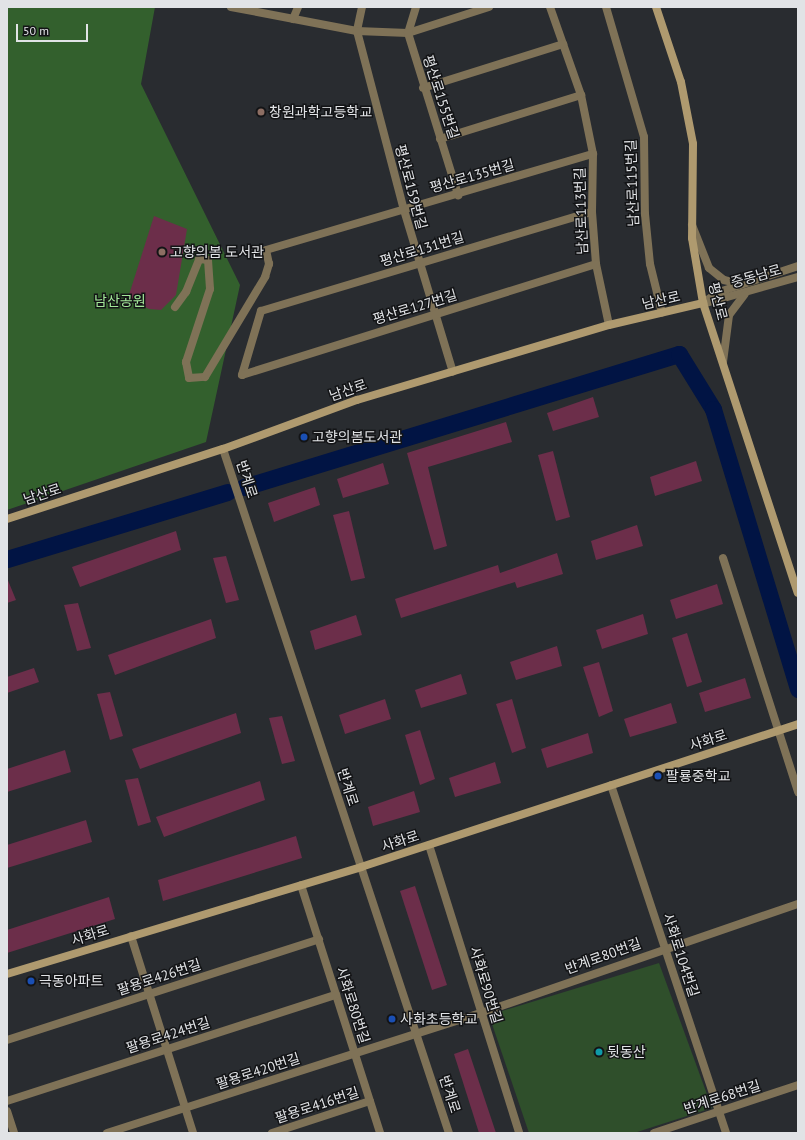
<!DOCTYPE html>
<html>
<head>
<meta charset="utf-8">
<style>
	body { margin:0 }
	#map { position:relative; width:805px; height:1140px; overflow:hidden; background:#292c30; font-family:"PT Sans","Noto Sans KR",sans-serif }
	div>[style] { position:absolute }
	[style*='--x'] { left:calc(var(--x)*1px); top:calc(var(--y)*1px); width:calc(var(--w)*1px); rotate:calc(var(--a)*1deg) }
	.green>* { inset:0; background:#2f4f2b }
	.forest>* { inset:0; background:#33602d }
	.river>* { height:17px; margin:-8.5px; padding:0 8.5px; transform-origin:8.5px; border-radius:8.5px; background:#011444 }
	.building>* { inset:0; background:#6c2e4a }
	.minor>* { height:8px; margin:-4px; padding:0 4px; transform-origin:4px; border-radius:4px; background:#7f7257 }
	.tertiary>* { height:8px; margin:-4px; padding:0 4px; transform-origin:4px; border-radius:4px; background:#7f7257 }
	.secondary>* { height:8px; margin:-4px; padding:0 4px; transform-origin:4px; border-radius:4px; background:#af9a6f }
	.dots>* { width:11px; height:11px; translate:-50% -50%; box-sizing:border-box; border:2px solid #131416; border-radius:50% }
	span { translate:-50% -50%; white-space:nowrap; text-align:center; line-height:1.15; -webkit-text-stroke:3px #131416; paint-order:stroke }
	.street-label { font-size:14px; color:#e1e3e6 }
	.poi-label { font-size:14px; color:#e1e3e6 }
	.left { translate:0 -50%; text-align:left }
	.park-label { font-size:14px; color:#a3e699 }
	.frame { position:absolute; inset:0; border:8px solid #e1e3e6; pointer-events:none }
	.scale { position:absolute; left:16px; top:24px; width:72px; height:18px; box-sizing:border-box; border:2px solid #e1e3e6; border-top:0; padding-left:5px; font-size:12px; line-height:14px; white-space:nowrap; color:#e1e3e6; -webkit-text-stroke:3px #131416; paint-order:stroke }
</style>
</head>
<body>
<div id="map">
	<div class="green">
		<i style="clip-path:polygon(659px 963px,712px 1108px,634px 1133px,529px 1133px,489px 1015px)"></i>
	</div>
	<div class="forest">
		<i style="clip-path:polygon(7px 7px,155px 7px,141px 84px,240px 285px,206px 442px,7px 510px)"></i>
	</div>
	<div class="river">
		<i style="--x:244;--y:487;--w:455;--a:-17"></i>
		<i style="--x:679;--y:354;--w:65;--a:58.3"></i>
		<i style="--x:713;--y:409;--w:293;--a:73.1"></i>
		<i style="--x:7;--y:559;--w:230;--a:-16.9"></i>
	</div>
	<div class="building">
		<i style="clip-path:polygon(154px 216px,187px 229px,176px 295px,161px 310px,149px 309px,128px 298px)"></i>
		<i style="clip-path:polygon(593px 397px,599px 417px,553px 431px,547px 413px)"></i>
		<i style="clip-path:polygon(506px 422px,512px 442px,428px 467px,447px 546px,434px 550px,407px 453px)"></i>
		<i style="clip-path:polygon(553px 451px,570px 517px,556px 521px,538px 455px)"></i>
		<i style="clip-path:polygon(696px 461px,702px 481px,655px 496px,650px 477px)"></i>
		<i style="clip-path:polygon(383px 463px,389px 484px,343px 498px,337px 479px)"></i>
		<i style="clip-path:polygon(315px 487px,320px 505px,274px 522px,268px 503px)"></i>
		<i style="clip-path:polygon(349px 511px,365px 578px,351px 581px,333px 515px)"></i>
		<i style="clip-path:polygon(637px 525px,643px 546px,596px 560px,591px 541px)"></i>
		<i style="clip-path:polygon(176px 531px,181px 550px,80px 587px,72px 567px)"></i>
		<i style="clip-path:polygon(557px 553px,563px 574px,517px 588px,515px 582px,401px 618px,395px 599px,498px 565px,500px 573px)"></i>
		<i style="clip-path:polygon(226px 556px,239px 600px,226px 603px,213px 558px)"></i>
		<i style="clip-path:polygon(7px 578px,16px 600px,7px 603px)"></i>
		<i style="clip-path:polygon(717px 584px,723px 604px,676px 619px,670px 600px)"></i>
		<i style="clip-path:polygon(78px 603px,91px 648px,77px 651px,64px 605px)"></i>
		<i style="clip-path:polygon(643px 614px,648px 634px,602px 649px,596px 630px)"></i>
		<i style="clip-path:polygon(356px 615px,362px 635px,315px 650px,310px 631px)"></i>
		<i style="clip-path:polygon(211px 619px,216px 638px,115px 675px,108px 655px)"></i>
		<i style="clip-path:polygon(687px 633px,702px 682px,687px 687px,672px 638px)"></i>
		<i style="clip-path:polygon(557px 646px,562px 666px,516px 680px,510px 662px)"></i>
		<i style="clip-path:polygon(599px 662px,613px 711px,599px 717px,583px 667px)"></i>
		<i style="clip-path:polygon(34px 668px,39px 682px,7px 693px,7px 677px)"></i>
		<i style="clip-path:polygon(461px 674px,467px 694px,421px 708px,415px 690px)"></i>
		<i style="clip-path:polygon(745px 678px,751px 698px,705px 712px,699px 693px)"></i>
		<i style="clip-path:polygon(110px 692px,123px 736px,110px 740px,97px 694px)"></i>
		<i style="clip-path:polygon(385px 699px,391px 719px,345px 734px,339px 715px)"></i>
		<i style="clip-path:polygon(512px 699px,526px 748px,512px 753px,496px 704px)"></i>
		<i style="clip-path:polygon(671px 703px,677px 723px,630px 737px,624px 719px)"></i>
		<i style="clip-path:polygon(236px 713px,241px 733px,140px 769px,132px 749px)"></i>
		<i style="clip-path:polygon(282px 716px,295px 761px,282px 764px,269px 718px)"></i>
		<i style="clip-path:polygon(420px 730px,435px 779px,420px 785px,405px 735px)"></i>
		<i style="clip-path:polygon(588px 733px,593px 753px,547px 768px,541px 749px)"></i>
		<i style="clip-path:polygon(65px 750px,71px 772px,7px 792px,7px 769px)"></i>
		<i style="clip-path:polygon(495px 762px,501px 783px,455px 797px,449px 778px)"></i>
		<i style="clip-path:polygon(138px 778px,151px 822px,138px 826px,125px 780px)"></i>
		<i style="clip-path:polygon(260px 781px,265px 800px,164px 837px,156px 817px)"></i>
		<i style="clip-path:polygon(414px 791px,420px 812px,373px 826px,368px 807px)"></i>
		<i style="clip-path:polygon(86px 820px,92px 842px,7px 868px,7px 845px)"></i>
		<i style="clip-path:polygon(296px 836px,302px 858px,163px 901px,158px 880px)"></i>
		<i style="clip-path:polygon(415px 886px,447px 985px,432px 990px,400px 891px)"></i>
		<i style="clip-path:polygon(109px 897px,115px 919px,7px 953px,7px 930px)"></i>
		<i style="clip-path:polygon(468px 1049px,496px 1133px,479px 1133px,454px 1054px)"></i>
	</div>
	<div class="minor">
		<i style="--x:231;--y:7;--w:128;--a:10.8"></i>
		<i style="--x:357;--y:31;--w:51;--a:2.2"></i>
		<i style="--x:408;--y:33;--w:85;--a:-17.8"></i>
		<i style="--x:362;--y:7;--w:25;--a:102"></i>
		<i style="--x:357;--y:31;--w:185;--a:75.3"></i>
		<i style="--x:404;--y:210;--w:169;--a:73.2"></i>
		<i style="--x:416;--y:7;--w:27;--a:107"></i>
		<i style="--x:408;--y:33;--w:170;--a:72.8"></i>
		<i style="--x:550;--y:7;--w:93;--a:70.6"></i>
		<i style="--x:581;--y:95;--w:60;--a:78.5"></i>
		<i style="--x:593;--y:154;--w:58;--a:91"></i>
		<i style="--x:592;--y:212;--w:52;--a:85.6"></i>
		<i style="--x:596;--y:264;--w:62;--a:78"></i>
		<i style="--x:606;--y:7;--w:135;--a:73.7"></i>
		<i style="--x:644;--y:137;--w:77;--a:89.3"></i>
		<i style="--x:645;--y:214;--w:50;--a:84.3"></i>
		<i style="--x:650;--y:264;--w:50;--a:76.2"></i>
		<i style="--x:293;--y:19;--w:13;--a:-67"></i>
		<i style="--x:423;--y:88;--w:147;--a:-17.4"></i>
		<i style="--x:440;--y:139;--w:148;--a:-17.3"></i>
		<i style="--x:175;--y:307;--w:19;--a:-54"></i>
		<i style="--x:186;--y:292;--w:35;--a:-68"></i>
		<i style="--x:199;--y:259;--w:9;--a:6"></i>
		<i style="--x:208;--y:260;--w:29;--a:86"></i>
		<i style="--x:210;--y:289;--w:77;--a:108.2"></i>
		<i style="--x:186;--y:362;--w:16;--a:79"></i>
		<i style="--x:189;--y:378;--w:16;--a:-4"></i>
		<i style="--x:205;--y:377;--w:117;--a:-59"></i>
		<i style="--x:265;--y:277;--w:14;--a:-73"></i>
		<i style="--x:269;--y:264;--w:14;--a:-102"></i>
		<i style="--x:266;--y:250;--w:341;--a:-16.4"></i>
		<i style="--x:242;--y:375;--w:67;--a:-73.5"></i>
		<i style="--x:261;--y:311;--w:345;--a:-16.7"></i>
		<i style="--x:242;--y:375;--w:371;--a:-17.4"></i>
		<i style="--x:723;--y:558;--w:246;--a:72.2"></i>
		<i style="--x:611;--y:785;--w:367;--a:71.7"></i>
		<i style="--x:429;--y:845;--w:302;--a:72.6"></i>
		<i style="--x:301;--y:885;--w:260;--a:72.3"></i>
		<i style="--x:131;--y:936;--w:207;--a:72.5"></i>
		<i style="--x:7;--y:1040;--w:328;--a:-17.9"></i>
		<i style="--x:7;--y:1101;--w:346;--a:-17.9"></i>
		<i style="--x:7;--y:1111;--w:23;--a:72"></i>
		<i style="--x:107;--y:1133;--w:393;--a:-17.8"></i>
		<i style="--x:481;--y:1013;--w:335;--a:-19"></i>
		<i style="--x:272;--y:1133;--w:103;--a:-18.1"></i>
		<i style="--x:654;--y:1133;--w:152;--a:-18.4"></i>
	</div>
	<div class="tertiary">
		<i style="--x:692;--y:225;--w:46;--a:68.4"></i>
		<i style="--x:709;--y:268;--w:19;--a:39"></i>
		<i style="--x:724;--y:280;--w:16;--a:14"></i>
		<i style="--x:703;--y:303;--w:19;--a:-35"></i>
		<i style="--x:719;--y:292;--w:83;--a:-18.2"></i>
		<i style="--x:706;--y:303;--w:96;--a:-15.8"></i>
		<i style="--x:723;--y:362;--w:47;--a:-82.7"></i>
		<i style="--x:729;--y:315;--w:26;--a:-53"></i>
		<i style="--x:223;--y:449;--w:720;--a:71.72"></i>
	</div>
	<div class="secondary">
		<i style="--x:656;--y:7;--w:79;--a:71.6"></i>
		<i style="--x:681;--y:82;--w:63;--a:79"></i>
		<i style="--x:693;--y:144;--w:94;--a:90.6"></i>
		<i style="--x:692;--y:238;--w:66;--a:80.4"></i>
		<i style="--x:703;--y:303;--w:305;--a:71.9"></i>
		<i style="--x:7;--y:519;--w:227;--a:-18"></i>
		<i style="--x:223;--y:449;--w:143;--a:-20.1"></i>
		<i style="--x:357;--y:400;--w:263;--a:-16.6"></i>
		<i style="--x:609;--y:325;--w:97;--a:-13.2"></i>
		<i style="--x:7;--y:974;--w:370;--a:-16.8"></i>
		<i style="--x:361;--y:867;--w:460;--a:-18.1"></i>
	</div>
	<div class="dots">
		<i style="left:261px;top:112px;background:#8d6e63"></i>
		<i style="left:162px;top:252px;background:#8d6e63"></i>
		<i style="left:304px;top:437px;background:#1a4fb4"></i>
		<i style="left:658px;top:776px;background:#1a4fb4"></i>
		<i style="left:31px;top:981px;background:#1a4fb4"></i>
		<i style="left:392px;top:1019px;background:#1a4fb4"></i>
		<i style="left:599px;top:1052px;background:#0f9aa8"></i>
	</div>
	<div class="street-label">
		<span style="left:441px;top:97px;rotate:72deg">평산로155번길</span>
		<span style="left:472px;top:176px;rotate:-16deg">평산로135번길</span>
		<span style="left:632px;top:183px;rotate:-92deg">남산로115번길</span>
		<span style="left:411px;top:187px;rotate:75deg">평산로159번길</span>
		<span style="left:581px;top:211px;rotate:-92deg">남산로113번길</span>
		<span style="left:422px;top:249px;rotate:-17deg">평산로131번길</span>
		<span style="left:756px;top:276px;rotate:-16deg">중동남로</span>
		<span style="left:661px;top:300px;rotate:-13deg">남산로</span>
		<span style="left:718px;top:301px;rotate:76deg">평산로</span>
		<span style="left:415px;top:307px;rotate:-17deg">평산로127번길</span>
		<span style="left:348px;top:390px;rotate:-19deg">남산로</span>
		<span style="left:247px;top:479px;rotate:72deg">반계로</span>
		<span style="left:42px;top:494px;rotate:-18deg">남산로</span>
		<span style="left:708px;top:740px;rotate:-18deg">사화로</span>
		<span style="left:348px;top:787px;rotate:72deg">반계로</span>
		<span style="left:400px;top:841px;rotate:-18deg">사화로</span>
		<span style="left:90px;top:935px;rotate:-17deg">사화로</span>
		<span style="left:681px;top:955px;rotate:72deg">사화로104번길</span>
		<span style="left:603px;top:956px;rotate:-20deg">반계로80번길</span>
		<span style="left:159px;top:977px;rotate:-18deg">팔용로426번길</span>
		<span style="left:486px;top:985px;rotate:73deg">사화로90번길</span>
		<span style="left:353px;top:1005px;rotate:72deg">사화로80번길</span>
		<span style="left:168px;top:1035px;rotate:-18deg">팔용로424번길</span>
		<span style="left:258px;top:1071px;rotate:-18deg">팔용로420번길</span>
		<span style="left:450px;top:1094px;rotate:72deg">반계로</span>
		<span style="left:722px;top:1097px;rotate:-18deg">반계로68번길</span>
		<span style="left:317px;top:1105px;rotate:-18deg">팔용로416번길</span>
	</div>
	<div class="poi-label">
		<span class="left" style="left:269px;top:112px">창원과학고등학교</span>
		<span class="left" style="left:170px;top:252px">고향의봄 도서관</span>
		<span class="left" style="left:312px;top:437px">고향의봄도서관</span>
		<span class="left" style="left:666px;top:776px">팔룡중학교</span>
		<span class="left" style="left:39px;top:981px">극동아파트</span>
		<span class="left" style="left:400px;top:1019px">사화초등학교</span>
		<span class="left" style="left:607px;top:1052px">뒷동산</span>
	</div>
	<div class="park-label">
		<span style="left:120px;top:301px">남산공원</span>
	</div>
	<div class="frame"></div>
	<div class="scale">50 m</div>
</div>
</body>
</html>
